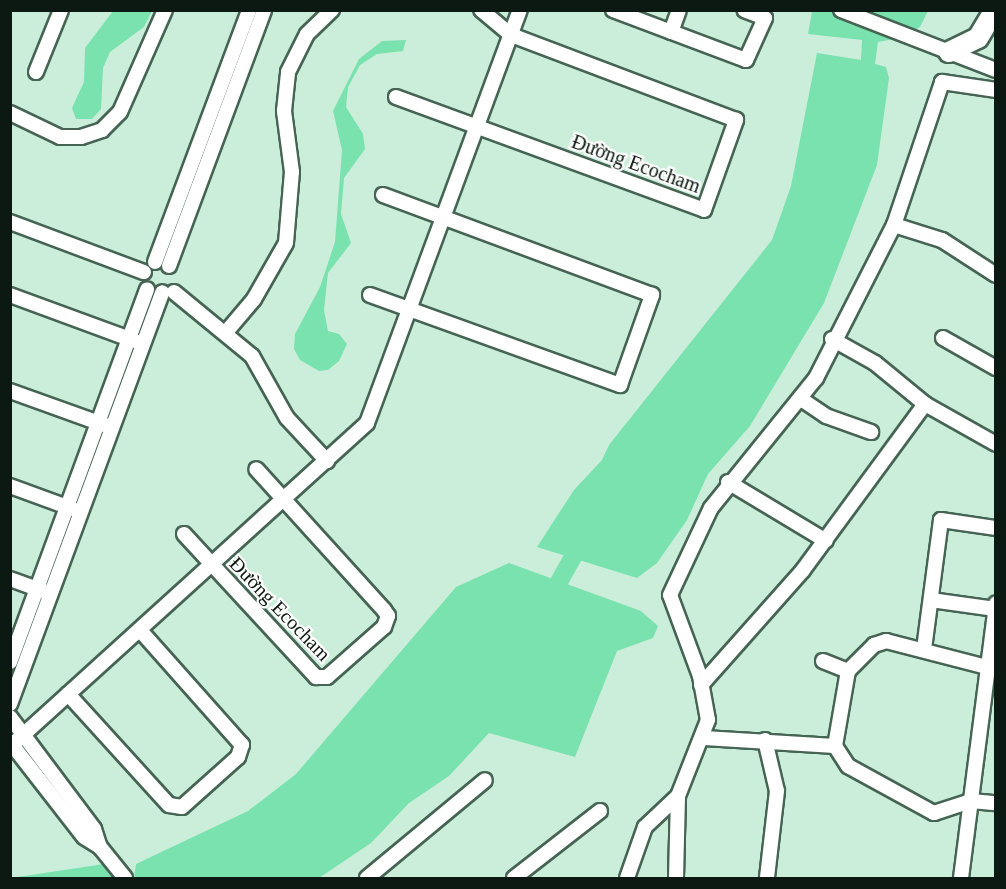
<!DOCTYPE html>
<html>
<head>
<meta charset="utf-8">
<style>
	body { margin:0 }
	#map { position:relative; width:1006px; height:889px; overflow:hidden; background:#cbeeda; font-family:Georgia,serif }
	div>[style] { position:absolute }
	[style*='--x'] { left:calc(var(--x)*1px); top:calc(var(--y)*1px); width:calc(var(--w)*1px); rotate:calc(var(--a)*1deg) }
	.water>* { inset:0; background:#79e2ae }
	.stream>* { height:3px; margin:-1.5px; padding:0 1.5px; transform-origin:1.5px; border-radius:1.5px; background:#79e2ae }
	.river>* { height:18px; margin:-9px; padding:0 9px; transform-origin:9px; border-radius:9px; background:#79e2ae }
	.roads { filter:drop-shadow(2px 0 #466454) drop-shadow(-2px 0 #466454) drop-shadow(0 2px #466454) drop-shadow(0 -2px #466454) }
	.minor>* { height:14px; margin:-7px; padding:0 7px; transform-origin:7px; border-radius:7px; background:#fff }
	.highway>* { height:20px; margin:-10px; padding:0 10px; transform-origin:10px; border-radius:10px; background:#fff }
	span { translate:-50% -50%; white-space:nowrap; text-align:center; line-height:1.15; -webkit-text-stroke:4.5px #fff; paint-order:stroke }
	.street-label { font-size:20px; color:#0c1912 }
	.frame { position:absolute; inset:0; border:12px solid #0c1912; pointer-events:none }
</style>
</head>
<body>
<div id="map">
	<div class="water">
		<i style="clip-path:polygon(152px 11px,144px 27px,110px 52px,103px 68px,101px 109px,92px 119px,76px 119px,72px 108px,84px 82px,85px 48px,113px 11px)"></i>
		<i style="clip-path:polygon(812px 11px,928px 11px,920px 27px,903px 37px,878px 42px,875px 64px,886px 67px,889px 78px,877px 165px,824px 303px,750px 426px,708px 474px,687px 520px,657px 563px,637px 578px,537px 547px,574px 490px,602px 460px,609px 445px,772px 240px,791px 186px,817px 53px,861px 60px,862px 40px,808px 34px)"></i>
		<i style="clip-path:polygon(406px 40px,403px 51px,377px 54px,360px 65px,348px 87px,346px 107px,363px 134px,365px 149px,344px 178px,341px 214px,351px 243px,328px 273px,324px 310px,328px 331px,339px 334px,347px 344px,339px 361px,328px 370px,319px 371px,300px 360px,294px 349px,295px 334px,320px 287px,335px 242px,342px 150px,333px 111px,359px 59px,382px 41px)"></i>
		<i style="clip-path:polygon(509px 563px,641px 611px,658px 626px,653px 638px,617px 651px,575px 757px,489px 733px,449px 776px,409px 803px,371px 843px,319px 878px,134px 878px,136px 864px,248px 811px,296px 774px,456px 587px)"></i>
		<i style="clip-path:polygon(104px 864px,115px 878px,11px 878px)"></i>
	</div>
	<div class="stream">
		<i style="--x:561;--y:579;--w:24;--a:-71"></i>
	</div>
	<div class="river">
		<i style="--x:549;--y:600;--w:74;--a:-61"></i>
	</div>
	<div class="roads">
		<div class="minor">
			<i style="--x:613;--y:10;--w:142;--a:20.6"></i>
			<i style="--x:746;--y:60;--w:46;--a:-65.7"></i>
			<i style="--x:765;--y:18;--w:22;--a:-159"></i>
			<i style="--x:841;--y:10;--w:166;--a:21.2"></i>
			<i style="--x:671;--y:32;--w:23;--a:-70"></i>
			<i style="--x:36;--y:72;--w:67;--a:-68"></i>
			<i style="--x:396;--y:97;--w:328;--a:20.1"></i>
			<i style="--x:704;--y:210;--w:96;--a:-70.4"></i>
			<i style="--x:736;--y:120;--w:241;--a:-159.3"></i>
			<i style="--x:511;--y:35;--w:39;--a:-140"></i>
			<i style="--x:10;--y:113;--w:55;--a:25.6"></i>
			<i style="--x:60;--y:137;--w:21;--a:0"></i>
			<i style="--x:81;--y:137;--w:22;--a:-18"></i>
			<i style="--x:102;--y:130;--w:25;--a:-45"></i>
			<i style="--x:120;--y:112;--w:111;--a:-66.2"></i>
			<i style="--x:10;--y:222;--w:143;--a:20.5"></i>
			<i style="--x:894;--y:225;--w:50;--a:17.4"></i>
			<i style="--x:942;--y:240;--w:64;--a:32.9"></i>
			<i style="--x:155;--y:262;--w:269;--a:-69.5"></i>
			<i style="--x:169;--y:266;--w:273;--a:-69.6"></i>
			<i style="--x:174;--y:292;--w:101;--a:39.4"></i>
			<i style="--x:252;--y:356;--w:71;--a:60.6"></i>
			<i style="--x:287;--y:418;--w:59;--a:47.1"></i>
			<i style="--x:10;--y:295;--w:133;--a:20.2"></i>
			<i style="--x:370;--y:295;--w:266;--a:19.8"></i>
			<i style="--x:620;--y:385;--w:96;--a:-70.4"></i>
			<i style="--x:652;--y:295;--w:287;--a:-159.6"></i>
			<i style="--x:227;--y:331;--w:42;--a:-49.8"></i>
			<i style="--x:254;--y:299;--w:64;--a:-60.3"></i>
			<i style="--x:286;--y:243;--w:71;--a:-85.2"></i>
			<i style="--x:292;--y:172;--w:62;--a:-97.5"></i>
			<i style="--x:284;--y:111;--w:39;--a:-84"></i>
			<i style="--x:288;--y:72;--w:42;--a:-63.4"></i>
			<i style="--x:307;--y:34;--w:35;--a:-44"></i>
			<i style="--x:943;--y:338;--w:61;--a:29.5"></i>
			<i style="--x:832;--y:339;--w:49;--a:29.2"></i>
			<i style="--x:875;--y:363;--w:65;--a:39.4"></i>
			<i style="--x:925;--y:404;--w:81;--a:29.4"></i>
			<i style="--x:10;--y:391;--w:101;--a:19.7"></i>
			<i style="--x:801;--y:399;--w:30;--a:34"></i>
			<i style="--x:826;--y:416;--w:48;--a:19.6"></i>
			<i style="--x:728;--y:482;--w:114;--a:31"></i>
			<i style="--x:10;--y:486;--w:67;--a:20.1"></i>
			<i style="--x:184;--y:534;--w:195;--a:47.3"></i>
			<i style="--x:316;--y:677;--w:11;--a:0"></i>
			<i style="--x:327;--y:677;--w:76;--a:-41.3"></i>
			<i style="--x:384;--y:627;--w:12;--a:-70"></i>
			<i style="--x:388;--y:616;--w:7;--a:-124"></i>
			<i style="--x:384;--y:610;--w:190;--a:-132.2"></i>
			<i style="--x:10;--y:579;--w:37;--a:20"></i>
			<i style="--x:931;--y:600;--w:65;--a:8"></i>
			<i style="--x:924;--y:649;--w:130;--a:-82.5"></i>
			<i style="--x:941;--y:520;--w:56;--a:8.3"></i>
			<i style="--x:823;--y:661;--w:27;--a:22"></i>
			<i style="--x:848;--y:671;--w:37;--a:-45"></i>
			<i style="--x:874;--y:645;--w:13;--a:-18"></i>
			<i style="--x:886;--y:641;--w:112;--a:14.5"></i>
			<i style="--x:10;--y:662;--w:397;--a:-69.8"></i>
			<i style="--x:701;--y:685;--w:154;--a:-48.4"></i>
			<i style="--x:803;--y:570;--w:206;--a:-53.7"></i>
			<i style="--x:68;--y:694;--w:150;--a:47.7"></i>
			<i style="--x:169;--y:805;--w:13;--a:9"></i>
			<i style="--x:182;--y:807;--w:75;--a:-41.8"></i>
			<i style="--x:238;--y:757;--w:13;--a:-72"></i>
			<i style="--x:242;--y:745;--w:154;--a:-131.6"></i>
			<i style="--x:10;--y:704;--w:439;--a:-69.7"></i>
			<i style="--x:10;--y:717;--w:140;--a:53.1"></i>
			<i style="--x:94;--y:829;--w:19;--a:72"></i>
			<i style="--x:704;--y:738;--w:131;--a:3.5"></i>
			<i style="--x:835;--y:746;--w:24;--a:57"></i>
			<i style="--x:848;--y:766;--w:98;--a:28.7"></i>
			<i style="--x:934;--y:813;--w:39;--a:-18"></i>
			<i style="--x:971;--y:801;--w:25;--a:5"></i>
			<i style="--x:765;--y:740;--w:52;--a:76.8"></i>
			<i style="--x:777;--y:791;--w:88;--a:96.6"></i>
			<i style="--x:10;--y:742;--w:120;--a:52.1"></i>
			<i style="--x:84;--y:837;--w:19;--a:32"></i>
			<i style="--x:100;--y:847;--w:40;--a:51"></i>
			<i style="--x:12;--y:745;--w:479;--a:-42.2"></i>
			<i style="--x:367;--y:423;--w:440;--a:-69.7"></i>
			<i style="--x:835;--y:746;--w:76;--a:-80.2"></i>
			<i style="--x:367;--y:878;--w:153;--a:-39.7"></i>
			<i style="--x:514;--y:878;--w:109;--a:-37.9"></i>
			<i style="--x:627;--y:878;--w:54;--a:-70.6"></i>
			<i style="--x:645;--y:827;--w:45;--a:-43.2"></i>
			<i style="--x:676;--y:878;--w:82;--a:-88.6"></i>
			<i style="--x:678;--y:796;--w:82;--a:-68.5"></i>
			<i style="--x:708;--y:720;--w:45;--a:-100.3"></i>
			<i style="--x:700;--y:676;--w:86;--a:-110.3"></i>
			<i style="--x:670;--y:595;--w:96;--a:-64.8"></i>
			<i style="--x:711;--y:508;--w:167;--a:-51.1"></i>
			<i style="--x:816;--y:378;--w:172;--a:-63"></i>
			<i style="--x:894;--y:225;--w:151;--a:-71.4"></i>
			<i style="--x:942;--y:82;--w:55;--a:8.4"></i>
			<i style="--x:961;--y:878;--w:277;--a:-82.7"></i>
		</div>
		<div class="highway">
			<i style="--x:949;--y:52;--w:32;--a:-26"></i>
			<i style="--x:978;--y:38;--w:33;--a:-59"></i>
		</div>
	</div>
	<div class="street-label">
		<span style="left:636px;top:164px;rotate:20deg">Đường Ecocham</span>
		<span style="left:280px;top:609px;rotate:46deg">Đường Ecocham</span>
	</div>
	<div class="frame"></div>
</div>
</body>
</html>
